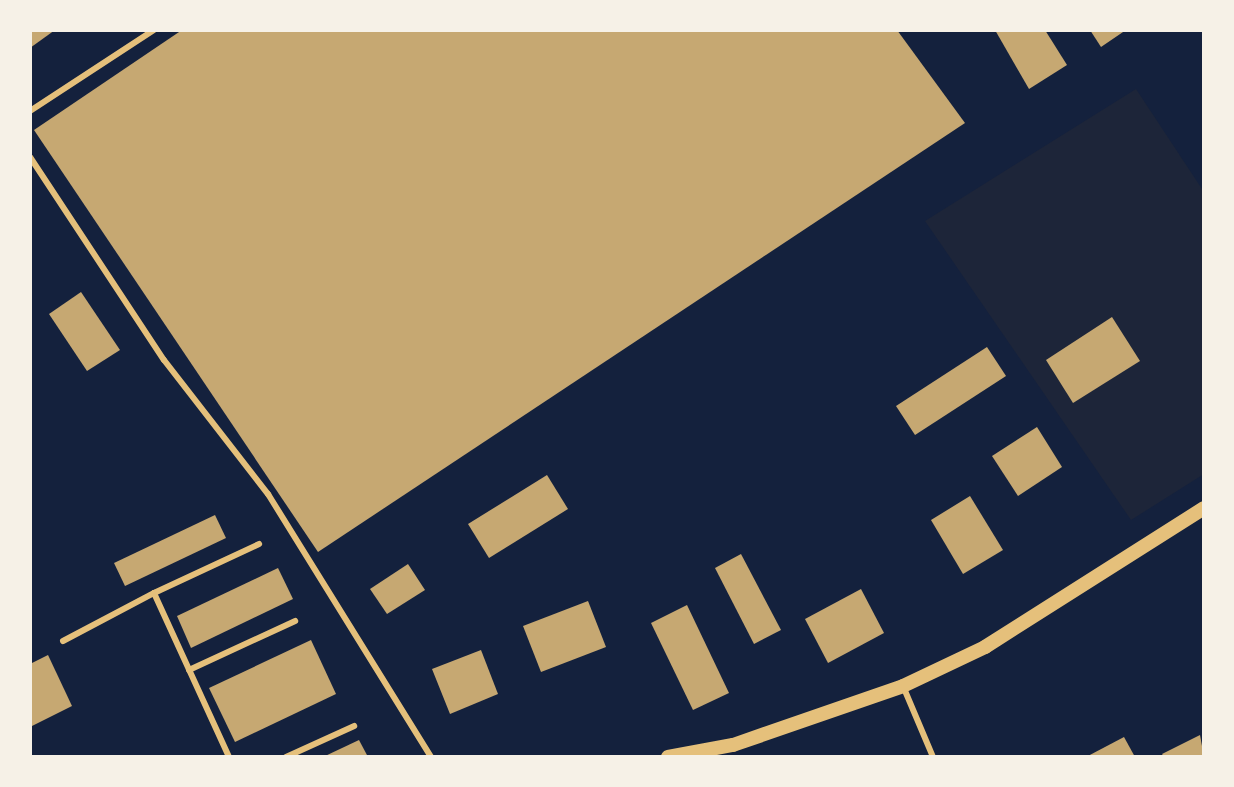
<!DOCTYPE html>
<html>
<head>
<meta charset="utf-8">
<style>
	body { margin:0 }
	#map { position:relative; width:1234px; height:787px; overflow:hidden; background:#14213d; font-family:Manrope,sans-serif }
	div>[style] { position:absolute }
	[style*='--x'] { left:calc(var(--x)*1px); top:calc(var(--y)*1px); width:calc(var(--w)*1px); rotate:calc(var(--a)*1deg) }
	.green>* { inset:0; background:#1d2539 }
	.building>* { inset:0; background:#c6a872 }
	.service>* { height:6px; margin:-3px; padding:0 3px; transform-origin:3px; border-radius:3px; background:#e5c07b }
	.tertiary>* { height:14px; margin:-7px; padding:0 7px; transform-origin:7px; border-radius:7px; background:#e5c07b }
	span { translate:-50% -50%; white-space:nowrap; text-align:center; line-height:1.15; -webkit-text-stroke:8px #f6f1e7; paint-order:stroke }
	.frame { position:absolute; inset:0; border:32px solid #f6f1e7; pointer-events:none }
</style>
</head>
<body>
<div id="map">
	<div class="green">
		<i style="clip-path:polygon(1136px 89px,1204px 192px,1204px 474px,1131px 520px,925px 221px)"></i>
	</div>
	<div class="building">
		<i style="clip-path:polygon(30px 30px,55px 30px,30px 48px)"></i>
		<i style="clip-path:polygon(182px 30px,897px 30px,965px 123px,318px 552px,34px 130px)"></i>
		<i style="clip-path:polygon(995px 30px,1045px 30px,1067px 65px,1029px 89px)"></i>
		<i style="clip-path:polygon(1090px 30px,1126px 30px,1101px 47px)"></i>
		<i style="clip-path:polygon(81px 292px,120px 350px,87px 371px,49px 314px)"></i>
		<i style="clip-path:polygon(1112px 317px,1140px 361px,1073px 403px,1046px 360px)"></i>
		<i style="clip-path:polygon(987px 347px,1006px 376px,915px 435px,896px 406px)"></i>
		<i style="clip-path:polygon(1037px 427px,1062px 467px,1018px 496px,992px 456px)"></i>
		<i style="clip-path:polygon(547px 475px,568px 509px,489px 558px,468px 524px)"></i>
		<i style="clip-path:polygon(970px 496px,1003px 550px,963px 574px,931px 520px)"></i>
		<i style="clip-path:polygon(215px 515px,226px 538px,125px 586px,114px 563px)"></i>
		<i style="clip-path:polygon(741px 554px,781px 630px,754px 644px,715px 568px)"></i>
		<i style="clip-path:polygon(408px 564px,425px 590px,387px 614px,370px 589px)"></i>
		<i style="clip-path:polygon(278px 568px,293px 599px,191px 648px,177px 616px)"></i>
		<i style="clip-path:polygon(861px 589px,884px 633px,828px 663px,805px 619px)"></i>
		<i style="clip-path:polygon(588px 601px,606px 647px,541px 672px,523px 626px)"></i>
		<i style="clip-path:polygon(687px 605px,729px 693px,693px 710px,651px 623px)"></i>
		<i style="clip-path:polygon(311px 640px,336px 694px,235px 742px,209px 688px)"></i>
		<i style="clip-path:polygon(481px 650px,498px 694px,450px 714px,432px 669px)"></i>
		<i style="clip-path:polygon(48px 655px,72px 706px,30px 727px,30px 664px)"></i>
		<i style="clip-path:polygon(1200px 735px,1204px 757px,1164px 757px,1162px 754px)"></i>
		<i style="clip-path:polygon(1124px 737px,1135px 757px,1086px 757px)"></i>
		<i style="clip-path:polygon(359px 740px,368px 757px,323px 757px)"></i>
	</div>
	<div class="service">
		<i style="--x:30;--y:111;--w:148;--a:-33.2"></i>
		<i style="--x:30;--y:157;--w:243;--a:56.6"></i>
		<i style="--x:164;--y:360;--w:170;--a:52.2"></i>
		<i style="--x:268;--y:494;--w:309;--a:58.2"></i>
		<i style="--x:154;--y:593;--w:116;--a:-25"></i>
		<i style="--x:63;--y:641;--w:103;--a:-27.8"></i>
		<i style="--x:154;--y:593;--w:180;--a:65.4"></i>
		<i style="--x:189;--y:670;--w:117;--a:-24.8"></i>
		<i style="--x:903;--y:686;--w:77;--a:67.1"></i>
		<i style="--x:286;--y:757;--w:75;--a:-24.5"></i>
	</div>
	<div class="tertiary">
		<i style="--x:668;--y:757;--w:66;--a:-10.5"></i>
		<i style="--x:733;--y:745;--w:180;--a:-19.1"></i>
		<i style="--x:903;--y:686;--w:91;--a:-25.4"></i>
		<i style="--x:985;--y:647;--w:259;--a:-32.4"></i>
	</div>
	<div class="frame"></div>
</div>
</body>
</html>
